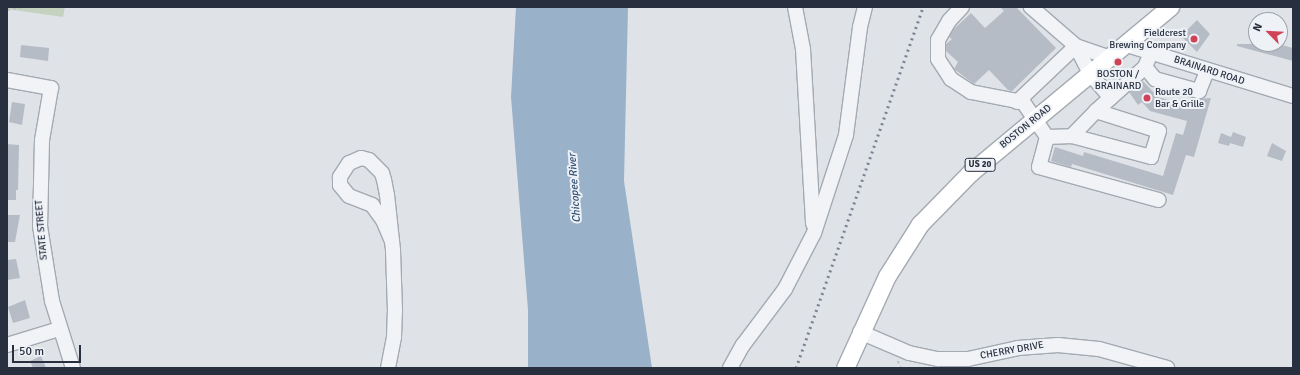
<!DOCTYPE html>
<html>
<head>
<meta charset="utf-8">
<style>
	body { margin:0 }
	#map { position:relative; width:1300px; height:375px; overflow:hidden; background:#dfe3e8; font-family:Signika,sans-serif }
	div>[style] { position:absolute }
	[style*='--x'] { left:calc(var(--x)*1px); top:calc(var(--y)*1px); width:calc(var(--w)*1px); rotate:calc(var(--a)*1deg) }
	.green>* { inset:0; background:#c5d2c0 }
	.water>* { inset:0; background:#99b1c9 }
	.building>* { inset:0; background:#b6bcc5 }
	.path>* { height:1.5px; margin-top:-0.75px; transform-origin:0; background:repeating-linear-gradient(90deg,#bdc0c7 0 3px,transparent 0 6px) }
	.roads { filter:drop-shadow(1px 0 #a4aab2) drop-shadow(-1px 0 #a4aab2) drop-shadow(0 1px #a4aab2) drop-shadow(0 -1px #a4aab2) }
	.minor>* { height:14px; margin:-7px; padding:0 7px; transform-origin:7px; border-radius:7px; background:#f1f3f7 }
	.major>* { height:17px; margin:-8.5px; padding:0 8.5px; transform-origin:8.5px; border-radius:8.5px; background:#fff }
	.rail>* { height:3px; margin-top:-1.5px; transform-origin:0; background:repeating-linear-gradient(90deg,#788292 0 2px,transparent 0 6px) }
	.dots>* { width:11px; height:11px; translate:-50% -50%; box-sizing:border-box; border:2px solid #eef1f6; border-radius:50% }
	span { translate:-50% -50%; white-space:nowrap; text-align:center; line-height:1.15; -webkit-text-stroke:4px #eef1f6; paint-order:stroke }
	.shield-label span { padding:1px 3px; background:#eef1f6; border:1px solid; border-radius:3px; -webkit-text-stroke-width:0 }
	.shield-label { font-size:9px; color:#28303f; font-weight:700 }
	.poi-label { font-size:10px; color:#28303f }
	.right { translate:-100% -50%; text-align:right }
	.left { translate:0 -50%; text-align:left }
	.street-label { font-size:10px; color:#28303f }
	.water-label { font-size:11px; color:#314f74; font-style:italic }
	.frame { position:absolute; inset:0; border:8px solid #28303f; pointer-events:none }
	.north { position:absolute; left:1248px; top:12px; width:40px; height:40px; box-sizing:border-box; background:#eef1f6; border:1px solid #9fa4ad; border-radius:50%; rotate:294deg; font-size:11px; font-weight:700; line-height:16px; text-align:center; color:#28303f }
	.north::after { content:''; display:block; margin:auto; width:14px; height:18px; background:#cf4258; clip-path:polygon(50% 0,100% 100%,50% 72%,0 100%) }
	.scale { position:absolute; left:12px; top:345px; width:69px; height:18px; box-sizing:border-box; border:2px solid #28303f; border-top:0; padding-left:5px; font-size:12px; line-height:14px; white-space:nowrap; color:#28303f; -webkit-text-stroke:3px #eef1f6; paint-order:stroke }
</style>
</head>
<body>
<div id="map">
	<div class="green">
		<i style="clip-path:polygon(7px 7px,65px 7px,63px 17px,7px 9px)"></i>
	</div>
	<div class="water">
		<i style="clip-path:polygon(516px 7px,628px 7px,624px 181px,652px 368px,528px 368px,528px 310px,511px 97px)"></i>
	</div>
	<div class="building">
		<i style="clip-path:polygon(1000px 7px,1016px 7px,1056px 48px,1012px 91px,1008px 90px,989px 70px,974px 84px,954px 69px,958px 62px,946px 51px,946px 44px,952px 39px,949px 37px,954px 29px,971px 13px,985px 28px,1004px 11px)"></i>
		<i style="clip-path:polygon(1197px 20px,1210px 34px,1197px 52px,1181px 36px)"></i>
		<i style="clip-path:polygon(1237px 44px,1278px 44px,1293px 48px,1293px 61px,1237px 46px)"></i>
		<i style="clip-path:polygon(21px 45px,49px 48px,48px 61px,20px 57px)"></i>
		<i style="clip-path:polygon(1143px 81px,1158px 97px,1192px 107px,1194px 99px,1211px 98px,1194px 157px,1186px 155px,1173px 195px,1072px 164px,1071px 167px,1051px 161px,1055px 147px,1083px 156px,1084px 152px,1163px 176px,1176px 133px,1183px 135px,1187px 121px,1150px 111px,1142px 102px,1138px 105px,1129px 92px)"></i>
		<i style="clip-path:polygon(12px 102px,25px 104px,22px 125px,9px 122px)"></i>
		<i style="clip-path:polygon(1233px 132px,1246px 137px,1243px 147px,1230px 143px,1229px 146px,1218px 143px,1221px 133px,1231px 137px)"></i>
		<i style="clip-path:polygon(1272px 143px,1286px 151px,1282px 161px,1267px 156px)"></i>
		<i style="clip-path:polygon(7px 144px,19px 145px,18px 190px,16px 190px,16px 200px,7px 200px)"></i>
		<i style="clip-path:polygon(8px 215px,20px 215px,15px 242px,7px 242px)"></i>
		<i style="clip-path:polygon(16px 259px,20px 278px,7px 280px,7px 260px)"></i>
		<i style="clip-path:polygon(25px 300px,30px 318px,13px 323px,8px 307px)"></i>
		<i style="clip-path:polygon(41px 356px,46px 368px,33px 368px,30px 361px)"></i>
	</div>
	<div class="path">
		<i style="--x:7;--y:10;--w:21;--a:-8"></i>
		<i style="--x:898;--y:361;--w:8;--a:67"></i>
	</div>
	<div class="roads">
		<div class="minor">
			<i style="--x:795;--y:7;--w:43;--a:79.2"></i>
			<i style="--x:803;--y:49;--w:175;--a:86.7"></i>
			<i style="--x:962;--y:7;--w:19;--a:133"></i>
			<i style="--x:949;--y:21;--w:22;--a:120"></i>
			<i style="--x:938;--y:40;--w:19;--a:90"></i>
			<i style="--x:938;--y:59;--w:24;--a:57"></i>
			<i style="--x:951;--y:79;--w:24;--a:33"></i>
			<i style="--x:971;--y:92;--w:53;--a:10.9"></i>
			<i style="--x:1023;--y:102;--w:42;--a:55.6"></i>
			<i style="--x:1047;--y:137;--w:25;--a:-2"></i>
			<i style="--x:1072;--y:136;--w:82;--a:14.9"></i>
			<i style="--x:1151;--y:157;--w:27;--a:-73"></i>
			<i style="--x:1159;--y:131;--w:66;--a:-162.4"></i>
			<i style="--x:1096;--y:111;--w:35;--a:134"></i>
			<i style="--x:1127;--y:45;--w:174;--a:17.1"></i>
			<i style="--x:1076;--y:46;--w:33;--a:63"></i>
			<i style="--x:1091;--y:75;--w:30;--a:49"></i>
			<i style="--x:1076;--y:46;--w:37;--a:19"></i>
			<i style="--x:1145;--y:67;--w:16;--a:50"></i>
			<i style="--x:1155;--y:79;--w:46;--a:15.3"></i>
			<i style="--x:1199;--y:91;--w:22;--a:-68"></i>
			<i style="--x:7;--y:80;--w:45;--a:10.3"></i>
			<i style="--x:51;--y:88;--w:53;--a:99.8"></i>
			<i style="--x:42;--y:140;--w:86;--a:91.3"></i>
			<i style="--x:40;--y:226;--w:76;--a:80.9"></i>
			<i style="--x:52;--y:301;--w:70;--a:72.6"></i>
			<i style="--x:1017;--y:102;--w:81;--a:-43.5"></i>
			<i style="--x:1076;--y:46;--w:60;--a:-139.1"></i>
			<i style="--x:1096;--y:111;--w:66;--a:-41.9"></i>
			<i style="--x:1145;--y:67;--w:8;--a:-67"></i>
			<i style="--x:1047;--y:137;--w:31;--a:105"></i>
			<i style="--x:1039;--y:167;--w:124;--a:15.4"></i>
			<i style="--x:860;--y:332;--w:53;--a:23.2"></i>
			<i style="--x:909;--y:353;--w:30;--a:12"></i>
			<i style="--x:938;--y:359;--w:30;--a:0"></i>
			<i style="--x:968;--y:359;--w:51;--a:-12.4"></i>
			<i style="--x:1018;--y:348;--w:40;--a:-4.3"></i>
			<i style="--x:1058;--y:345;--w:41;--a:5.6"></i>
			<i style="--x:1099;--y:349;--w:71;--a:15.6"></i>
			<i style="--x:7;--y:345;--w:54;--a:-17.1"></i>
			<i style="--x:388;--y:368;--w:32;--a:-79"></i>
			<i style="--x:394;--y:337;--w:26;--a:-88"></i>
			<i style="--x:395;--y:311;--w:61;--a:-91.9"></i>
			<i style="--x:393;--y:250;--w:55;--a:-96.2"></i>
			<i style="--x:387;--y:195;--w:15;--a:-101"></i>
			<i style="--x:384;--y:180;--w:7;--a:-106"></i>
			<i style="--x:382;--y:173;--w:18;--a:-135"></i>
			<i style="--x:369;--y:160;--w:8;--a:-166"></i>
			<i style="--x:361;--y:158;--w:13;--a:157"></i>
			<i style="--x:349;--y:163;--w:17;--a:123"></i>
			<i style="--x:340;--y:177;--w:8;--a:90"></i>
			<i style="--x:340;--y:185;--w:14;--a:51"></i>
			<i style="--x:349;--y:196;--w:25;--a:21"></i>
			<i style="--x:372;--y:205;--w:19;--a:54"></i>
			<i style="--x:383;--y:220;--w:23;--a:67"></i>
			<i style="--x:730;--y:368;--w:26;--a:-61"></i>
			<i style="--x:743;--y:345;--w:70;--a:-53.1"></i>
			<i style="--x:785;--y:289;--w:63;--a:-62.6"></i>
			<i style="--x:814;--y:233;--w:103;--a:-71.9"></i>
			<i style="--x:846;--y:135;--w:109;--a:-82.6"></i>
			<i style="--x:860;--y:27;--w:21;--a:-76"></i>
		</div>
		<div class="major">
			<i style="--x:845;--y:368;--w:101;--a:-65.5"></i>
			<i style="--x:887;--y:276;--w:62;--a:-57.6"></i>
			<i style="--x:920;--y:224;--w:73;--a:-45.6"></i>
			<i style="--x:971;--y:172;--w:259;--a:-39.7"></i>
		</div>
	</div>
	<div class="rail">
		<i style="--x:796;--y:368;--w:383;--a:-70.6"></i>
	</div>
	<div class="dots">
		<i style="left:1194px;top:39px;background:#cf4258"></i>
		<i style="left:1118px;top:62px;background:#cf4258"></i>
		<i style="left:1147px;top:98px;background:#cf4258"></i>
	</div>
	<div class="shield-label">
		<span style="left:980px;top:165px">US 20</span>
	</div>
	<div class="poi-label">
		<span class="right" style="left:1186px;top:39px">Fieldcrest<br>Brewing Company</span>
		<span style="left:1118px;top:80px">BOSTON /<br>BRAINARD</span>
		<span class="left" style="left:1155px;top:98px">Route 20<br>Bar &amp; Grille</span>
	</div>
	<div class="street-label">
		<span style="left:1209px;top:71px;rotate:18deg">BRAINARD ROAD</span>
		<span style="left:1026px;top:127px;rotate:-39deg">BOSTON ROAD</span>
		<span style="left:42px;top:230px;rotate:-95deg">STATE STREET</span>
		<span style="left:1012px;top:351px;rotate:-10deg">CHERRY DRIVE</span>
	</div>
	<div class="water-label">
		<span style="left:575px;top:188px;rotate:-94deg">Chicopee River</span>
	</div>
	<div class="frame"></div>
	<div class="north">N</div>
	<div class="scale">50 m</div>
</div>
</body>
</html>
